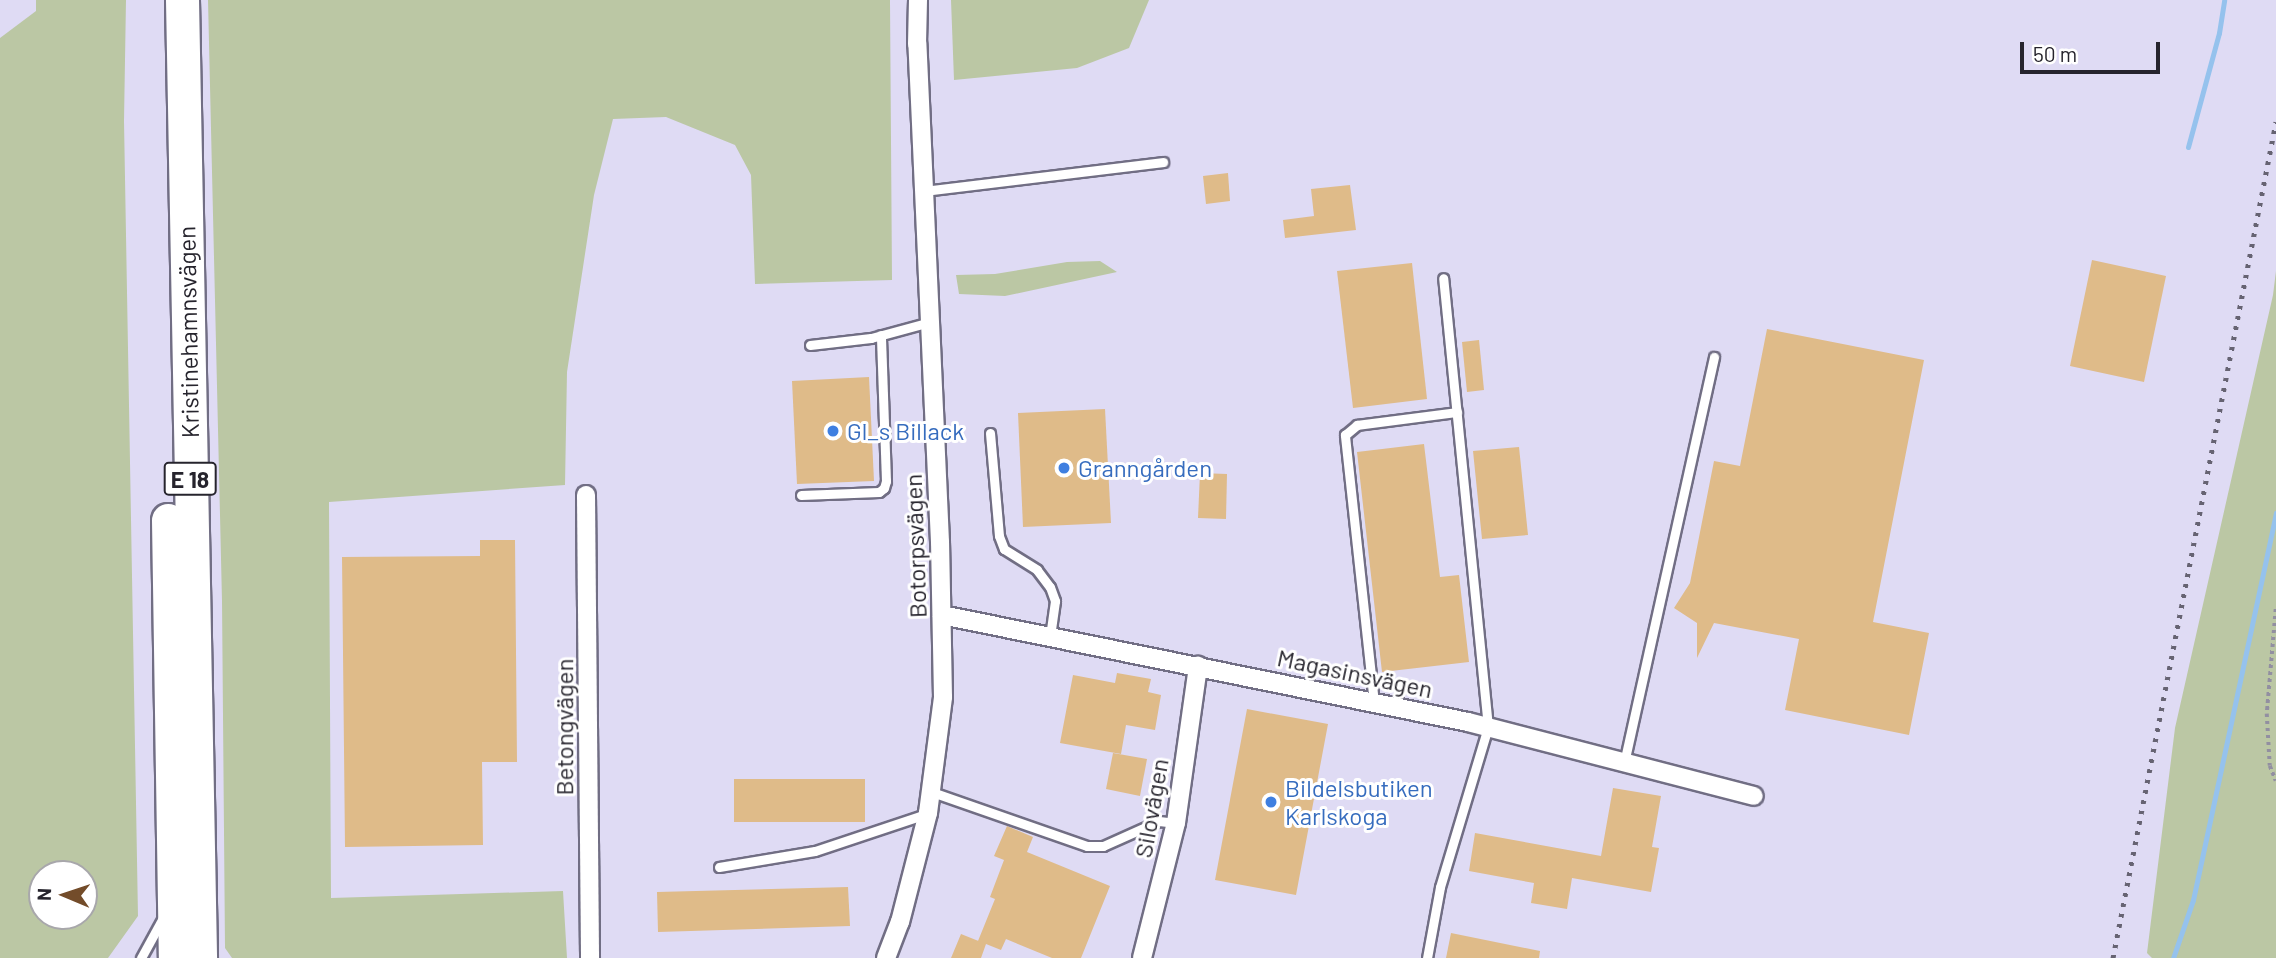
<!DOCTYPE html>
<html>
<head>
<meta charset="utf-8">
<style>
	body { margin:0 }
	#map { position:relative; width:2276px; height:958px; overflow:hidden; background:#dfdbf4; font-family:Barlow,sans-serif }
	div>[style] { position:absolute }
	[style*='--x'] { left:calc(var(--x)*1px); top:calc(var(--y)*1px); width:calc(var(--w)*1px); rotate:calc(var(--a)*1deg) }
	.green>* { inset:0; background:#bbc7a4 }
	.stream>* { height:5px; margin:-2.5px; padding:0 2.5px; transform-origin:2.5px; border-radius:2.5px; background:#95c2ed }
	.building>* { inset:0; background:#dfbb89 }
	.path>* { height:3.5px; margin-top:-1.75px; transform-origin:0; background:repeating-linear-gradient(90deg,#928fa1 0 3.5px,transparent 0 7px) }
	.roads { filter:drop-shadow(2px 0 #716e84) drop-shadow(-2px 0 #716e84) drop-shadow(0 2px #716e84) drop-shadow(0 -2px #716e84) }
	.lane>* { height:9px; margin:-4.5px; padding:0 4.5px; transform-origin:4.5px; border-radius:4.5px; background:#fff }
	.street>* { height:18px; margin:-9px; padding:0 9px; transform-origin:9px; border-radius:9px; background:#fff }
	.highway>* { height:33px; margin:-16.5px; padding:0 16.5px; transform-origin:16.5px; border-radius:16.5px; background:#fff }
	.rail>* { height:5px; margin-top:-2.5px; transform-origin:0; background:repeating-linear-gradient(90deg,#666372 0 3.5px,transparent 0 10.5px) }
	.dots>* { width:19px; height:19px; translate:-50% -50%; box-sizing:border-box; border:4px solid #fff; border-radius:50% }
	span { translate:-50% -50%; white-space:nowrap; text-align:center; line-height:1.15; -webkit-text-stroke:6px #fff; paint-order:stroke }
	.shield-label span { padding:2px 5px; background:#fff; border:2px solid; border-radius:5px; -webkit-text-stroke-width:0 }
	.shield-label { font-size:23px; color:#26242d; font-weight:700 }
	.street-label { font-size:24px; color:#26242d }
	.shop-label { font-size:24px; color:#366cbe }
	.left { translate:0 -50%; text-align:left }
	.north { position:absolute; left:28px; top:860px; width:70px; height:70px; box-sizing:border-box; background:#fff; border:2px solid #a8a7ab; border-radius:50%; rotate:272deg; font-size:19px; font-weight:700; line-height:28px; text-align:center; color:#26242d }
	.north::after { content:''; display:block; margin:auto; width:24px; height:32px; background:#734c2a; clip-path:polygon(50% 0,100% 100%,50% 72%,0 100%) }
	.scale { position:absolute; left:2020px; top:42px; width:140px; height:32px; box-sizing:border-box; border:4px solid #26242d; border-top:0; padding-left:9px; font-size:21px; line-height:24px; white-space:nowrap; color:#26242d; -webkit-text-stroke:5px #fff; paint-order:stroke }
</style>
</head>
<body>
<div id="map">
	<div class="green">
		<i style="clip-path:polygon(evenodd,36px 0,126px 0,124px 121px,138px 916px,108px 958px,0 958px,0 38px,36px 11px,36px 0,42px 874px,84px 874px,84px 916px,42px 916px,42px 874px)"></i>
		<i style="clip-path:polygon(208px 0,890px 0,892px 280px,755px 284px,751px 175px,735px 145px,666px 117px,613px 119px,594px 195px,567px 372px,565px 485px,329px 502px,331px 898px,563px 891px,567px 958px,232px 958px,225px 948px,222px 601px)"></i>
		<i style="clip-path:polygon(951px 0,1149px 0,1129px 48px,1077px 68px,954px 80px)"></i>
		<i style="clip-path:polygon(1100px 261px,1117px 272px,1005px 296px,959px 294px,956px 275px,995px 274px,1067px 262px)"></i>
		<i style="clip-path:polygon(2276px 271px,2276px 958px,2152px 958px,2147px 953px,2175px 728px,2273px 295px)"></i>
	</div>
	<div class="stream">
		<i style="--x:2188;--y:147;--w:118;--a:-74.8"></i>
		<i style="--x:2219;--y:33;--w:33;--a:-81"></i>
		<i style="--x:2173;--y:958;--w:61;--a:-71"></i>
		<i style="--x:2193;--y:900;--w:396;--a:-77.9"></i>
	</div>
	<div class="building">
		<i style="clip-path:polygon(1228px 173px,1230px 201px,1206px 204px,1203px 176px)"></i>
		<i style="clip-path:polygon(1350px 185px,1356px 230px,1285px 238px,1283px 220px,1314px 216px,1311px 189px)"></i>
		<i style="clip-path:polygon(2092px 260px,2166px 276px,2144px 382px,2070px 366px)"></i>
		<i style="clip-path:polygon(1412px 263px,1427px 399px,1353px 408px,1337px 271px)"></i>
		<i style="clip-path:polygon(1767px 329px,1924px 360px,1873px 622px,1929px 633px,1909px 735px,1785px 710px,1799px 639px,1714px 623px,1697px 658px,1697px 623px,1674px 608px,1690px 583px,1714px 461px,1740px 466px)"></i>
		<i style="clip-path:polygon(1479px 340px,1484px 390px,1467px 392px,1462px 342px)"></i>
		<i style="clip-path:polygon(869px 377px,874px 481px,797px 484px,792px 381px)"></i>
		<i style="clip-path:polygon(1105px 409px,1111px 523px,1023px 527px,1018px 413px)"></i>
		<i style="clip-path:polygon(1424px 444px,1440px 577px,1459px 575px,1469px 662px,1382px 672px,1357px 452px)"></i>
		<i style="clip-path:polygon(1519px 447px,1528px 535px,1482px 539px,1473px 451px)"></i>
		<i style="clip-path:polygon(1200px 473px,1227px 474px,1226px 519px,1198px 518px)"></i>
		<i style="clip-path:polygon(480px 540px,515px 540px,517px 762px,482px 762px,483px 845px,345px 847px,342px 557px,480px 556px)"></i>
		<i style="clip-path:polygon(1117px 673px,1151px 679px,1148px 692px,1161px 695px,1155px 730px,1126px 725px,1121px 754px,1060px 743px,1073px 675px,1115px 683px)"></i>
		<i style="clip-path:polygon(1247px 709px,1328px 724px,1296px 895px,1215px 880px)"></i>
		<i style="clip-path:polygon(1113px 753px,1147px 759px,1140px 796px,1106px 789px)"></i>
		<i style="clip-path:polygon(734px 779px,865px 779px,865px 822px,734px 822px)"></i>
		<i style="clip-path:polygon(1613px 788px,1661px 796px,1652px 847px,1659px 848px,1651px 892px,1572px 878px,1567px 909px,1531px 903px,1534px 883px,1469px 871px,1475px 833px,1601px 856px)"></i>
		<i style="clip-path:polygon(1007px 826px,1033px 837px,1027px 852px,1110px 886px,1081px 958px,1052px 958px,1006px 939px,1001px 950px,986px 944px,981px 958px,951px 958px,961px 934px,981px 942px,978px 941px,995px 899px,990px 897px,1004px 860px,994px 856px)"></i>
		<i style="clip-path:polygon(848px 887px,850px 926px,658px 932px,657px 892px)"></i>
		<i style="clip-path:polygon(1451px 933px,1540px 951px,1539px 958px,1446px 958px)"></i>
	</div>
	<div class="path">
		<i style="--x:2276;--y:609;--w:105;--a:94.9"></i>
		<i style="--x:2267;--y:714;--w:52;--a:86.7"></i>
		<i style="--x:2270;--y:766;--w:16;--a:68"></i>
	</div>
	<div class="roads">
		<div class="lane">
			<i style="--x:924;--y:191;--w:241;--a:-6.9"></i>
			<i style="--x:810;--y:345;--w:61;--a:-6.5"></i>
			<i style="--x:871;--y:338;--w:61;--a:-15.2"></i>
			<i style="--x:990;--y:433;--w:103;--a:85"></i>
			<i style="--x:999;--y:536;--w:14;--a:69"></i>
			<i style="--x:1004;--y:549;--w:39;--a:32"></i>
			<i style="--x:1037;--y:570;--w:21;--a:53"></i>
			<i style="--x:1050;--y:587;--w:15;--a:70"></i>
			<i style="--x:1055;--y:601;--w:35;--a:98"></i>
			<i style="--x:801;--y:495;--w:78;--a:-2.2"></i>
			<i style="--x:879;--y:492;--w:6;--a:-39"></i>
			<i style="--x:884;--y:488;--w:7;--a:-74"></i>
			<i style="--x:886;--y:481;--w:146;--a:-92"></i>
			<i style="--x:1374;--y:703;--w:270;--a:-96.2"></i>
			<i style="--x:1345;--y:435;--w:16;--a:-40"></i>
			<i style="--x:1357;--y:425;--w:101;--a:-7.4"></i>
			<i style="--x:1624;--y:763;--w:416;--a:-77.5"></i>
			<i style="--x:932;--y:792;--w:164;--a:19.2"></i>
			<i style="--x:1087;--y:846;--w:16;--a:0"></i>
			<i style="--x:1103;--y:846;--w:61;--a:-24.1"></i>
			<i style="--x:1159;--y:821;--w:17;--a:7"></i>
			<i style="--x:719;--y:867;--w:97;--a:-9.5"></i>
			<i style="--x:815;--y:851;--w:117;--a:-18.4"></i>
			<i style="--x:141;--y:958;--w:48;--a:-61.3"></i>
			<i style="--x:1427;--y:958;--w:72;--a:-79.6"></i>
			<i style="--x:1440;--y:887;--w:167;--a:-73.3"></i>
			<i style="--x:1488;--y:727;--w:451;--a:-95.7"></i>
		</div>
		<div class="street">
			<i style="--x:586;--y:495;--w:463;--a:89.5"></i>
			<i style="--x:942;--y:615;--w:537;--a:11.5"></i>
			<i style="--x:1468;--y:722;--w:295;--a:14.5"></i>
			<i style="--x:886;--y:958;--w:39;--a:-69"></i>
			<i style="--x:900;--y:922;--w:113;--a:-75.6"></i>
			<i style="--x:928;--y:813;--w:117;--a:-82.6"></i>
			<i style="--x:943;--y:697;--w:155;--a:-91.1"></i>
			<i style="--x:940;--y:542;--w:499;--a:-92.6"></i>
			<i style="--x:917;--y:44;--w:44;--a:-88.7"></i>
			<i style="--x:1142;--y:958;--w:139;--a:-75.9"></i>
			<i style="--x:1176;--y:823;--w:159;--a:-82"></i>
		</div>
		<div class="highway">
			<i style="--x:182;--y:0;--w:958;--a:88.92"></i>
			<i style="--x:168;--y:520;--w:438;--a:89.1"></i>
		</div>
	</div>
	<div class="rail">
		<i style="--x:2113;--y:958;--w:852;--a:-78.97"></i>
	</div>
	<div class="dots">
		<i style="left:833px;top:431px;background:#3f7fe0"></i>
		<i style="left:1064px;top:468px;background:#3f7fe0"></i>
		<i style="left:1271px;top:802px;background:#3f7fe0"></i>
	</div>
	<div class="shield-label">
		<span style="left:190px;top:479px">E 18</span>
	</div>
	<div class="street-label">
		<span style="left:188px;top:332px;rotate:-91deg">Kristinehamnsvägen</span>
		<span style="left:915px;top:546px;rotate:-92deg">Botorpsvägen</span>
		<span style="left:1355px;top:673px;rotate:12deg">Magasinsvägen</span>
		<span style="left:564px;top:727px;rotate:-90deg">Betongvägen</span>
		<span style="left:1151px;top:808px;rotate:-80deg">Silovägen</span>
	</div>
	<div class="shop-label">
		<span class="left" style="left:847px;top:431px">Gl_s Billack</span>
		<span class="left" style="left:1078px;top:468px">Granngården</span>
		<span class="left" style="left:1285px;top:802px">Bildelsbutiken<br>Karlskoga</span>
	</div>
	<div class="north">N</div>
	<div class="scale">50 m</div>
</div>
</body>
</html>
